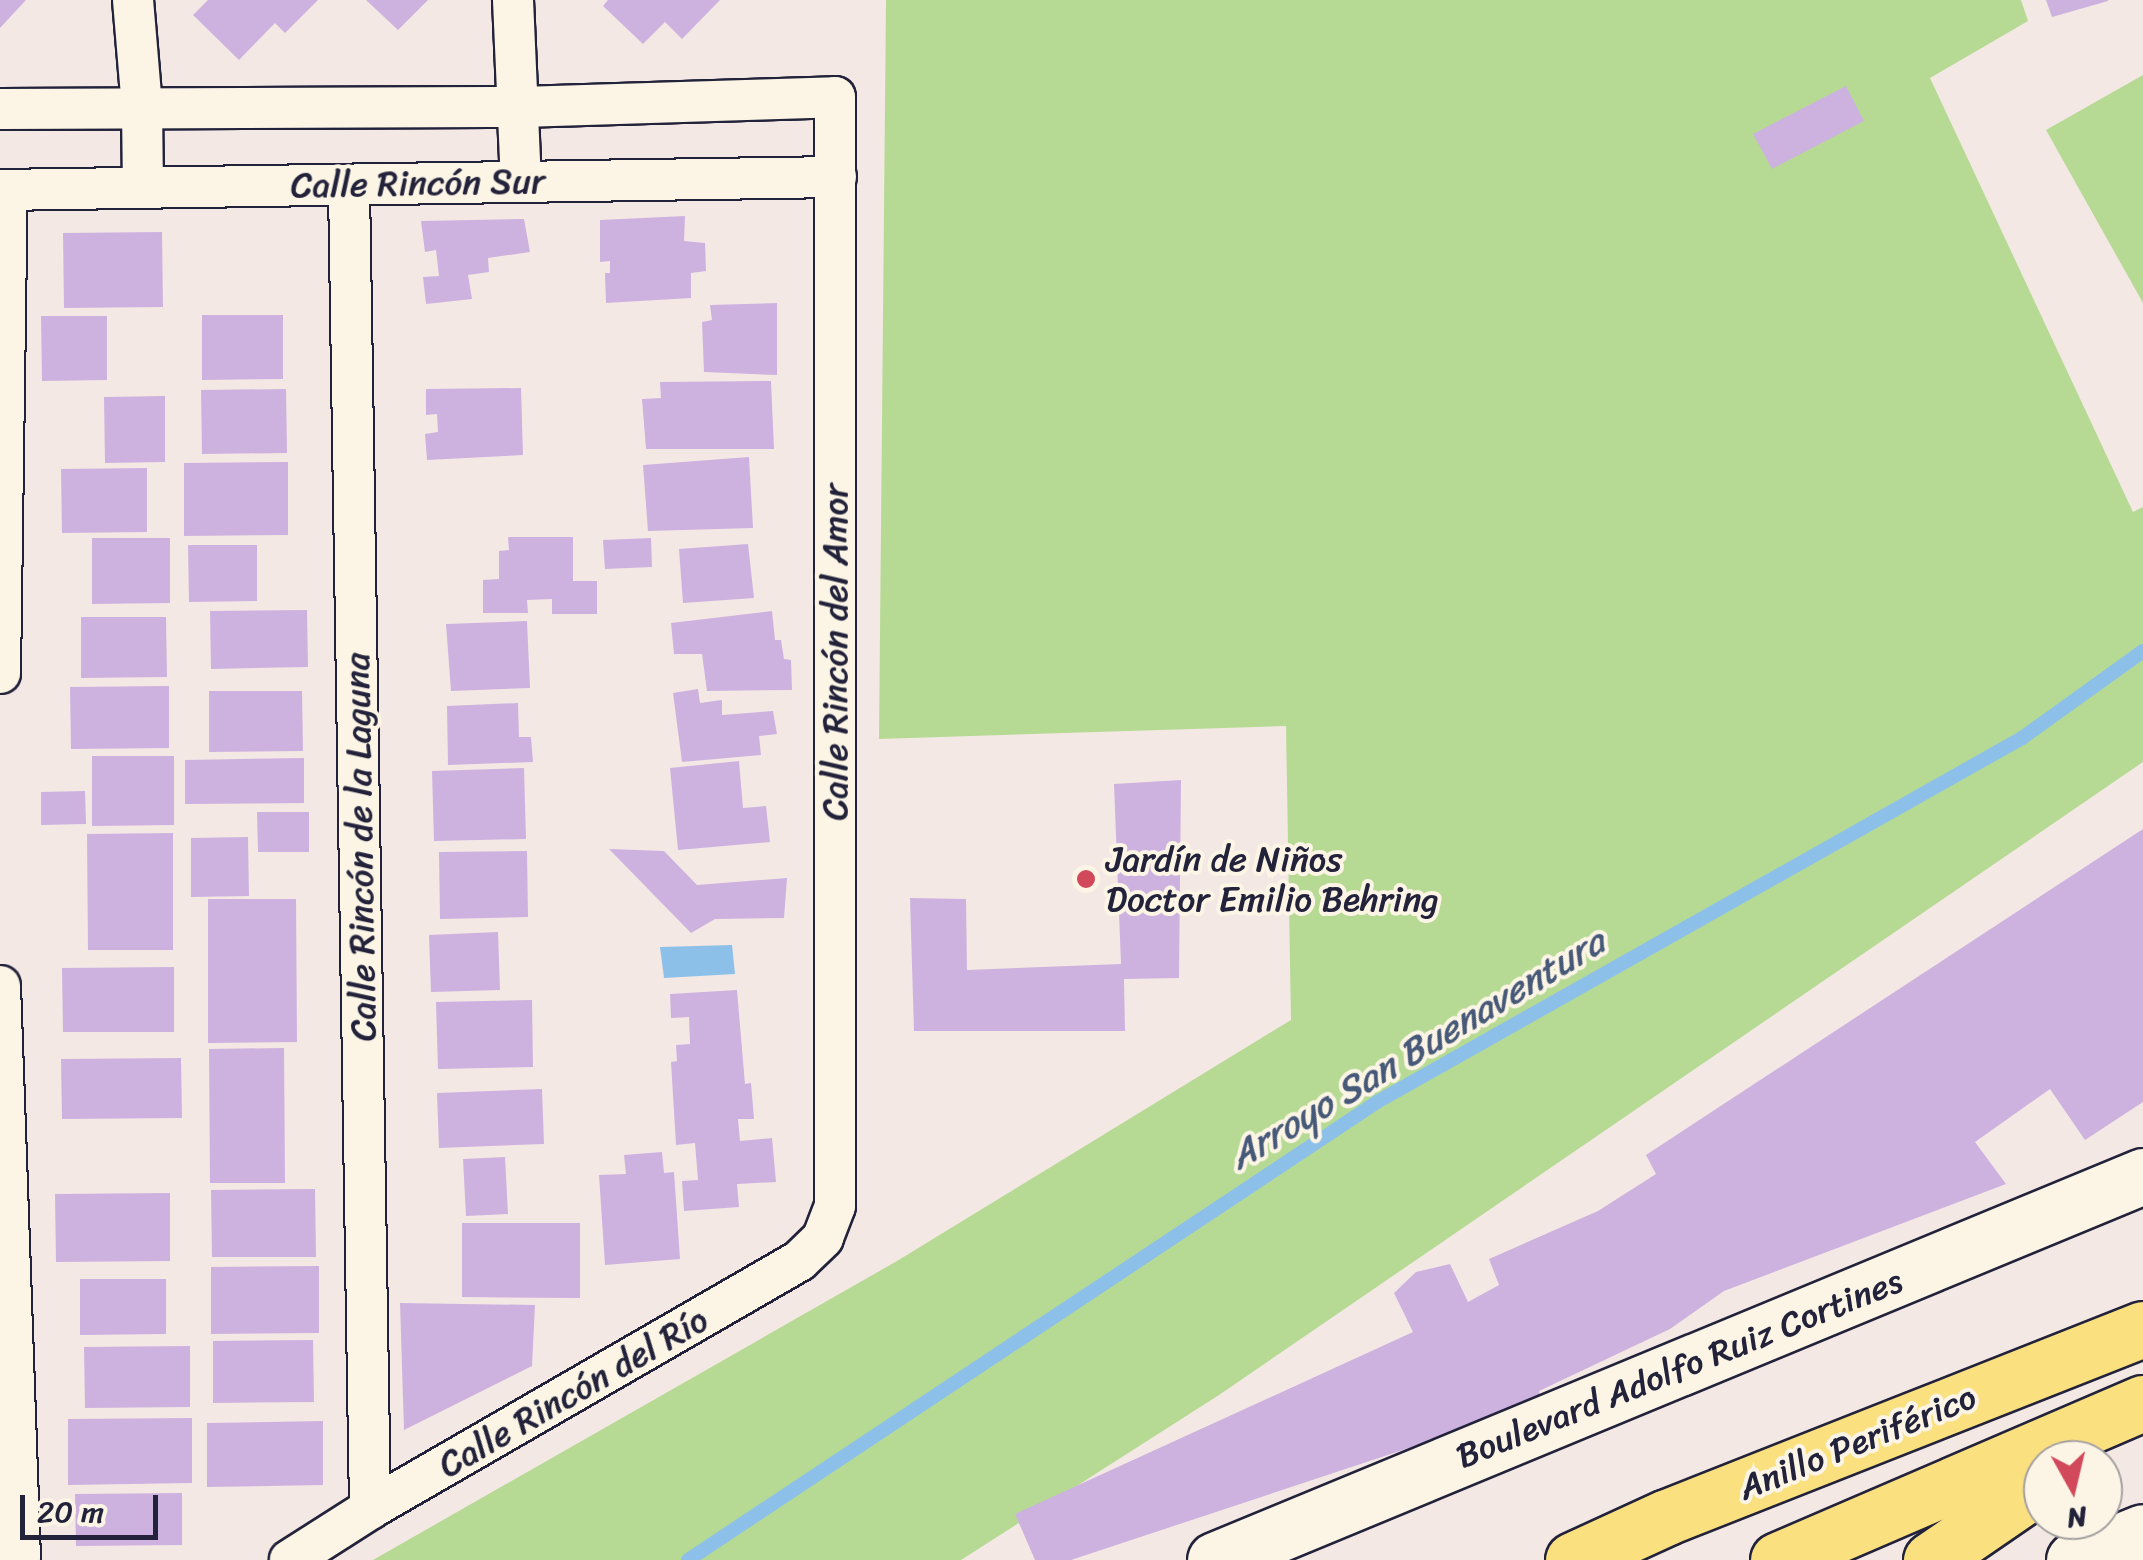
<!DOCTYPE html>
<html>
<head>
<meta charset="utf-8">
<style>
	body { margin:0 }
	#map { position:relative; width:2143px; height:1560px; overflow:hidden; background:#f3e8e4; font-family:Sriracha,sans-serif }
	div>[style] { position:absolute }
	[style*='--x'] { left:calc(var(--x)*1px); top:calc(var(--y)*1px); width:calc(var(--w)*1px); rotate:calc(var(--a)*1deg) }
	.green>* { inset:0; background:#b6da94 }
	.water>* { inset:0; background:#8cc0e9 }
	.stream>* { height:14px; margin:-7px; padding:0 7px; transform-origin:7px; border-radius:7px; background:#8cc0e9 }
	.building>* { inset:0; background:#cdb2e0 }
	.roads { filter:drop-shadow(2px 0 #22223b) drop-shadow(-2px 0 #22223b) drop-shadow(0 2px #22223b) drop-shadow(0 -2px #22223b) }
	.minor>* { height:40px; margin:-20px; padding:0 20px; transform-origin:20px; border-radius:20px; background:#fcf5e5 }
	.secondary>* { height:55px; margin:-27.5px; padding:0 27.5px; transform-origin:27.5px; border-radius:27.5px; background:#fcf5e5 }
	.motorway>* { height:55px; margin:-27.5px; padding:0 27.5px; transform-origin:27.5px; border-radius:27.5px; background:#fbe080 }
	.dots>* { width:28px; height:28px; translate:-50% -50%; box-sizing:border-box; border:5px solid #fcf5e5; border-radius:50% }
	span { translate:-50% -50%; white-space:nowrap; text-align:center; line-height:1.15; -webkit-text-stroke:8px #fcf5e5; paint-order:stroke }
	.street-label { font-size:35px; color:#22223b }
	.poi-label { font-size:35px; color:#22223b }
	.left { translate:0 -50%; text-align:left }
	.water-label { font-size:38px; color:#475978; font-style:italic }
	.north { position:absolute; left:2023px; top:1440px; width:100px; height:100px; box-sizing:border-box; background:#fcf5e5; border:2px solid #a5a1a1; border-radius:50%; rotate:172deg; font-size:28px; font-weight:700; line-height:40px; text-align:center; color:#22223b }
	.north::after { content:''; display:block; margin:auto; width:35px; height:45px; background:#d1495b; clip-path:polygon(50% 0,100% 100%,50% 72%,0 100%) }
	.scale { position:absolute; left:20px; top:1495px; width:138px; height:45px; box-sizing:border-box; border:5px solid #22223b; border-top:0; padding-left:12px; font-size:30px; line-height:35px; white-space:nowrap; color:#22223b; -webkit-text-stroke:8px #fcf5e5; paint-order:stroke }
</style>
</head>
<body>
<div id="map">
	<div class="green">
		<i style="clip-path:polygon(886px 0,2021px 0,2028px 21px,1930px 78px,2133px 512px,2143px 507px,2143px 762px,1219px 1395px,961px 1560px,373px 1560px,897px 1261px,1291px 1020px,1286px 726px,879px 739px)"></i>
		<i style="clip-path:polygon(2143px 75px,2143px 303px,2046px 130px)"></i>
	</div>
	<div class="water">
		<i style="clip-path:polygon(732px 945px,735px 974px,664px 978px,660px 947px)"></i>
	</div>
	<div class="stream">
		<i style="--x:688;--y:1560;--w:827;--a:-33.61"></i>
		<i style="--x:1377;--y:1102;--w:741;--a:-29.44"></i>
		<i style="--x:2022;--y:738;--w:149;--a:-35.7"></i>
	</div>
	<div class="building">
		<i style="clip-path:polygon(0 0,26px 0,0 28px)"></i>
		<i style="clip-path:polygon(208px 0,318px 0,285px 33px,275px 23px,239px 60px,193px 15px)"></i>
		<i style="clip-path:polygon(366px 0,428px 0,398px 30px)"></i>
		<i style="clip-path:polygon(608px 0,720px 0,682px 39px,665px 22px,643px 44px,603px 6px)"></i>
		<i style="clip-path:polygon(2046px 0,2108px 0,2108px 1px,2052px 17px)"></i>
		<i style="clip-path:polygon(1846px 86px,1864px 121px,1772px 169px,1753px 134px)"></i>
		<i style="clip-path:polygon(685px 216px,684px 241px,705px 243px,706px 271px,691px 273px,691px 298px,606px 303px,605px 273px,610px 273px,610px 261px,600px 262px,600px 220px)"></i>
		<i style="clip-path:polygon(524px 219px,530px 252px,488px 258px,489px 272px,468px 275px,472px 299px,426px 304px,423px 277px,439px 276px,436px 250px,425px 252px,421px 221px)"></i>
		<i style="clip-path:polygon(162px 232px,163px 307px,64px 308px,63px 233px)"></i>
		<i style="clip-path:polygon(777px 303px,777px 375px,704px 372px,702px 322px,712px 320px,710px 305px)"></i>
		<i style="clip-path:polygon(202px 315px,283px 315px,283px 379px,202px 380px)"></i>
		<i style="clip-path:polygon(41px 316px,107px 316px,107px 380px,42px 381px)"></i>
		<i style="clip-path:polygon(771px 381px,774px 449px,646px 449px,642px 399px,661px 398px,660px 382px)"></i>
		<i style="clip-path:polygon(521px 388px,523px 455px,427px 460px,425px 434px,438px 432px,437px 414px,426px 415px,426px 389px)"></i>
		<i style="clip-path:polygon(286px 389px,287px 453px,202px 454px,201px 390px)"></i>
		<i style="clip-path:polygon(165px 396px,165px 462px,105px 463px,104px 397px)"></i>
		<i style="clip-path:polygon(749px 457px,753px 528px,648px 531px,643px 465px)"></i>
		<i style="clip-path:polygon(288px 462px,288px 535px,184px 536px,184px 463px)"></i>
		<i style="clip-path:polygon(147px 468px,147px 532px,62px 533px,61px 469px)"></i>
		<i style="clip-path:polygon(508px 537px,573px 537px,573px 581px,597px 581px,597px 614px,552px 614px,552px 599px,527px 600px,528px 613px,483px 613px,483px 580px,499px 579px,499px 551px,509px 550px)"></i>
		<i style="clip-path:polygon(92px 538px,170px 538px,170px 603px,92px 604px)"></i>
		<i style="clip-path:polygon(651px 538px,652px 567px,605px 569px,603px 540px)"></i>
		<i style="clip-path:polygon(748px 544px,754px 598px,683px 603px,679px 549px)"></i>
		<i style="clip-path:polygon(188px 545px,257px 545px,257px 601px,189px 602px)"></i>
		<i style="clip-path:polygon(307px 610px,308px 667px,211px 669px,210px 611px)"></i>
		<i style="clip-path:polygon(772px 611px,775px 640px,781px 640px,784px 659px,791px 660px,792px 690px,707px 691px,702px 654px,674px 654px,671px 623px)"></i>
		<i style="clip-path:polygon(81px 617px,166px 617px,167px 677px,81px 678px)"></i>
		<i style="clip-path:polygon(527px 621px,530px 688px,451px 691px,446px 624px)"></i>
		<i style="clip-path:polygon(169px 686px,169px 748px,71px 749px,70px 687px)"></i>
		<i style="clip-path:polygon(698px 689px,700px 703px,722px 700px,722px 715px,773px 711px,777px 734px,759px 736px,761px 755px,682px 762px,673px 693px)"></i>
		<i style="clip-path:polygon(209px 691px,302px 691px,303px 751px,209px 752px)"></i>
		<i style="clip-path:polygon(518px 703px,519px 737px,531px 737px,533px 762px,448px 765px,447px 706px)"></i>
		<i style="clip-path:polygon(92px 756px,174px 756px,174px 825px,92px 826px)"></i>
		<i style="clip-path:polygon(304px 758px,304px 803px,185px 804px,185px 760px)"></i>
		<i style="clip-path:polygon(739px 761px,743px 808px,766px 806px,770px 842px,678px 850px,670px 768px)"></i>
		<i style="clip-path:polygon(524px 768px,526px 839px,434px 841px,432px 771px)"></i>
		<i style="clip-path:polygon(1181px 780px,1179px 978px,1124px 979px,1125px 1031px,914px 1031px,910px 898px,966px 899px,967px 970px,1121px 964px,1114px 784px)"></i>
		<i style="clip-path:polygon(85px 791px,86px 824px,41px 825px,41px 792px)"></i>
		<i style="clip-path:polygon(257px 812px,309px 812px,309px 852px,258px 852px)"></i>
		<i style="clip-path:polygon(2143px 829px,2143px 1102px,2085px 1140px,2050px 1089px,1975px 1142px,2006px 1184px,1724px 1291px,1670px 1329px,1539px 1391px,1542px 1404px,1071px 1560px,1035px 1560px,1015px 1514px,1413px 1332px,1394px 1293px,1416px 1272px,1450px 1264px,1468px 1302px,1499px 1285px,1489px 1259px,1598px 1211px,1656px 1174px,1646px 1155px)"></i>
		<i style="clip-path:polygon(173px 833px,173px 950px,88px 950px,87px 834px)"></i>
		<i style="clip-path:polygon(248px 837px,249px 896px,191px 897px,191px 838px)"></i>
		<i style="clip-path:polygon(609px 849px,664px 851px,697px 885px,787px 878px,784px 918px,715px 919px,691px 933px)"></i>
		<i style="clip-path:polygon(527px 851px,528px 917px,440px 919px,439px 852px)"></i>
		<i style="clip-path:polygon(208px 899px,296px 899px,297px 1042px,208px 1043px)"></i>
		<i style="clip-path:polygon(498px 932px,500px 990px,431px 992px,429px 935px)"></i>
		<i style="clip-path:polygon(174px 967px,174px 1032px,63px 1032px,62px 968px)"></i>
		<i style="clip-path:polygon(737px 990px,745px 1084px,751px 1083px,754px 1119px,738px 1119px,740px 1141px,772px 1138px,776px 1182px,737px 1184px,739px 1207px,684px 1211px,682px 1181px,698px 1180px,695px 1143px,676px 1145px,671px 1062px,677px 1061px,676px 1045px,690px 1044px,689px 1017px,671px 1018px,670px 994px)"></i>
		<i style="clip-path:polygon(532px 1000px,533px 1067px,438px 1069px,436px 1002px)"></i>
		<i style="clip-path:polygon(284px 1048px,285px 1183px,210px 1183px,209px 1049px)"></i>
		<i style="clip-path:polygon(181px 1058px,182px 1118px,62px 1119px,61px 1059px)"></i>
		<i style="clip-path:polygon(542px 1089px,544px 1144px,439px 1148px,437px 1093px)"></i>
		<i style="clip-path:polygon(662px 1152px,664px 1173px,674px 1172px,680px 1259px,605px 1265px,599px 1175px,626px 1174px,624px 1155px)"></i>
		<i style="clip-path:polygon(505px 1157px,508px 1214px,466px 1216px,463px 1159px)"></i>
		<i style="clip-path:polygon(315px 1189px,316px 1257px,212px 1257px,211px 1190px)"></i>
		<i style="clip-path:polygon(170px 1193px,170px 1261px,56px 1262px,55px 1194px)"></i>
		<i style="clip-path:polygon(462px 1223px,580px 1223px,580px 1298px,462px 1297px)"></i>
		<i style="clip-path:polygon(319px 1266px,319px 1333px,211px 1334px,211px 1267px)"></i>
		<i style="clip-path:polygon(80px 1279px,166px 1279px,166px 1334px,80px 1335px)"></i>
		<i style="clip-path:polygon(400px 1303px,535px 1305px,532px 1366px,404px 1430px)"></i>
		<i style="clip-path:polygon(313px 1340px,314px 1402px,213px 1403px,213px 1341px)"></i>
		<i style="clip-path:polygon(190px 1346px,190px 1407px,85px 1408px,84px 1347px)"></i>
		<i style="clip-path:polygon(192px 1418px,192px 1483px,68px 1485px,68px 1419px)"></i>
		<i style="clip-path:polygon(323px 1421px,323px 1485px,207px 1487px,207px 1423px)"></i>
		<i style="clip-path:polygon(182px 1493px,182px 1545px,76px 1546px,75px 1494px)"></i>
	</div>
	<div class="roads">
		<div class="minor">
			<i style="--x:133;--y:0;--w:107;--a:85.2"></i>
			<i style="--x:142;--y:107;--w:79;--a:89.3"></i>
			<i style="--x:513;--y:0;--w:181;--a:87.5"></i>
			<i style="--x:0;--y:109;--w:521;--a:-0.22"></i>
			<i style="--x:521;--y:107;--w:314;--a:-1.8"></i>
			<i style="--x:835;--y:97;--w:1109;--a:90"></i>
			<i style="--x:835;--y:1206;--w:34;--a:111"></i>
			<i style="--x:823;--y:1238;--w:33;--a:136"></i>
			<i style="--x:799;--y:1261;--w:496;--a:150"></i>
			<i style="--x:370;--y:1509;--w:95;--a:147.5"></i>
			<i style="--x:349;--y:186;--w:1323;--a:89.09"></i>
			<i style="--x:0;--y:190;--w:836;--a:-0.89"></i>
			<i style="--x:0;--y:673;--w:483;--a:-89.2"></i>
			<i style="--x:0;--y:986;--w:574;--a:88"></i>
		</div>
		<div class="secondary">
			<i style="--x:1215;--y:1560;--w:1004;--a:-22.48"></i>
			<i style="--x:2074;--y:1560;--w:74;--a:-22.1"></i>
		</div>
		<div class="motorway">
			<i style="--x:1573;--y:1560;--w:103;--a:-24.6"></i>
			<i style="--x:1667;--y:1517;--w:512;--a:-21.55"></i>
			<i style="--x:1778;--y:1560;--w:397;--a:-23.3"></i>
			<i style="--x:1931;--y:1560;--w:136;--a:-34.5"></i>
		</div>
	</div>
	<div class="dots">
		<i style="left:1086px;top:879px;background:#d1495b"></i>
	</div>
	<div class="street-label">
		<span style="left:418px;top:183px;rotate:-1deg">Calle Rincón Sur</span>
		<span style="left:835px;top:652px;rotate:-90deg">Calle Rincón del Amor</span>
		<span style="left:360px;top:847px;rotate:-91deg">Calle Rincón de la Laguna</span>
		<span style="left:1679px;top:1368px;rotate:-22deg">Boulevard Adolfo Ruiz Cortines</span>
		<span style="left:573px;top:1392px;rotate:-30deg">Calle Rincón del Río</span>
		<span style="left:1857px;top:1442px;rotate:-22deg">Anillo Periférico</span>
	</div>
	<div class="poi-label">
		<span class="left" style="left:1106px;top:879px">Jardín de Niños<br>Doctor Emilio Behring</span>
	</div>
	<div class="water-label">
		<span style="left:1417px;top:1049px;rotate:-31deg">Arroyo San Buenaventura</span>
	</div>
	<div class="north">N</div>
	<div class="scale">20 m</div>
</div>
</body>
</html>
